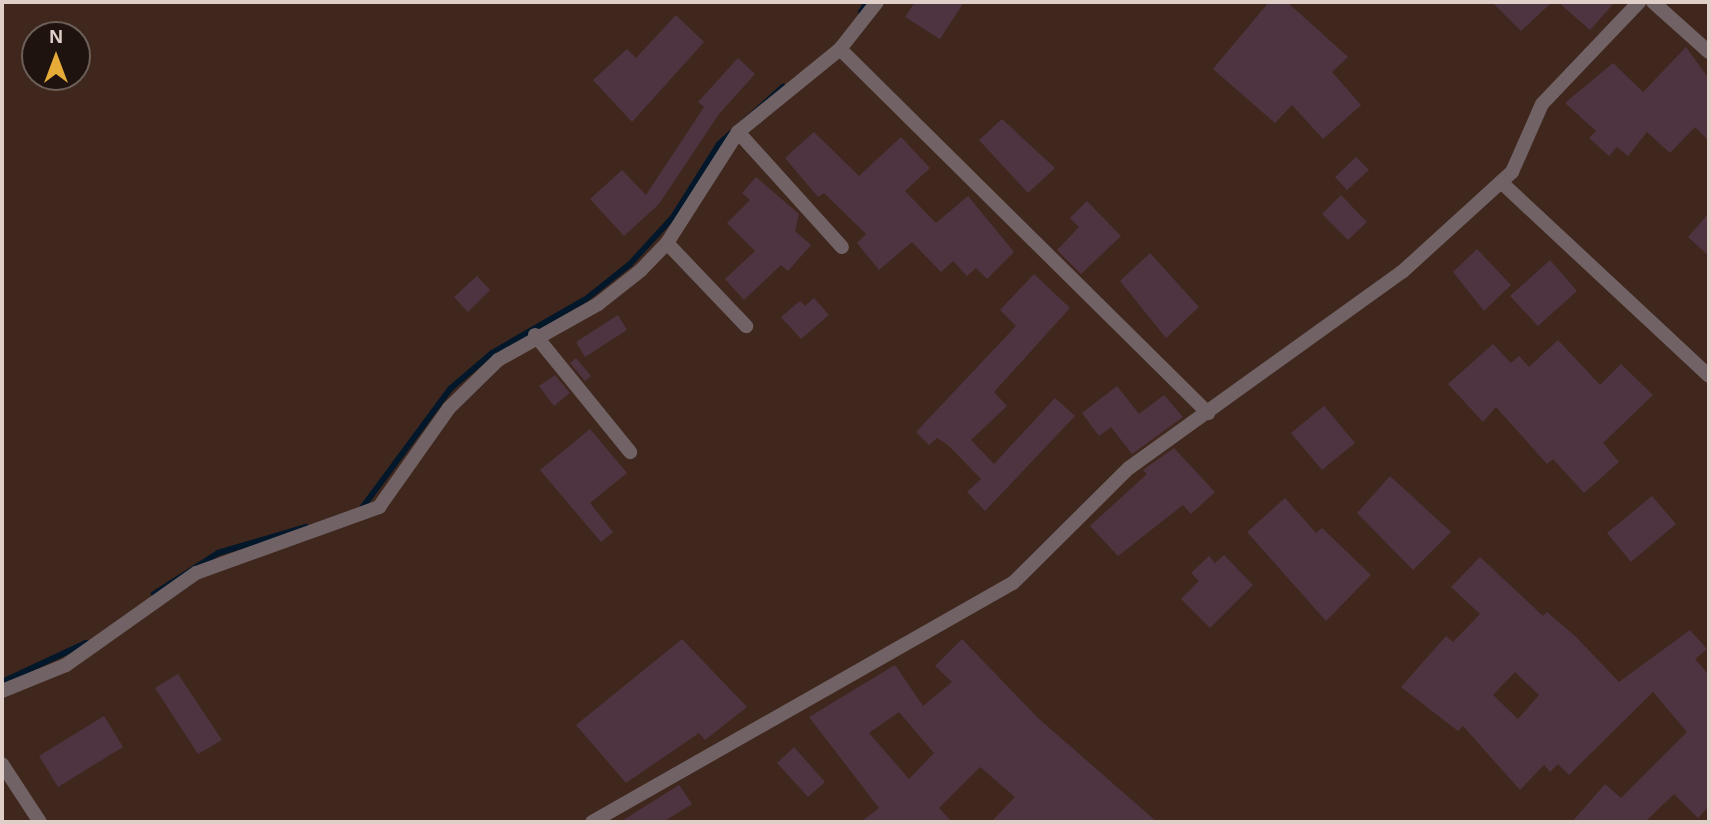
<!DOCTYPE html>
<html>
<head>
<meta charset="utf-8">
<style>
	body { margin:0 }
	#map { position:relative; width:1711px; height:824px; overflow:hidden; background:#40271d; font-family:Arial,sans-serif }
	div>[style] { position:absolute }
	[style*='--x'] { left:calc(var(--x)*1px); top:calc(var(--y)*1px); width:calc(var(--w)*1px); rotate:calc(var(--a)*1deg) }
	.stream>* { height:6px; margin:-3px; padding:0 3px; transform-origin:3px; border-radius:3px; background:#02182a }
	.building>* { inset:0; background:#4e3441 }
	.minor>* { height:14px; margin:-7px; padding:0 7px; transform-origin:7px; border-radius:7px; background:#706265 }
	.tertiary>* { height:14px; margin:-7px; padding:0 7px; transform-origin:7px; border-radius:7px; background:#706265 }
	span { translate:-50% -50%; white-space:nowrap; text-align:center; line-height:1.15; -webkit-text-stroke:5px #1e130e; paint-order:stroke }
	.frame { position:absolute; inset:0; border:4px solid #e0cfc9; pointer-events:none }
	.north { position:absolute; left:21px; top:21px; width:70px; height:70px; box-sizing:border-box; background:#1e130e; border:2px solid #6c5e59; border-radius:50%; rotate:0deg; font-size:19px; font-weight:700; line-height:28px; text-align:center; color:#e0cfc9 }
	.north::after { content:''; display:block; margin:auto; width:24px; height:32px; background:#e7ac37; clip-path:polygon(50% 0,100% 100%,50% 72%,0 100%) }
</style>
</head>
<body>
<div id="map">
	<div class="stream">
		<i style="--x:861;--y:12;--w:12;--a:-59"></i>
		<i style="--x:362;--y:508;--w:148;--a:-53.5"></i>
		<i style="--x:450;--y:389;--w:55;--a:-40.6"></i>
		<i style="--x:492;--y:353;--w:108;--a:-29.9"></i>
		<i style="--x:586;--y:299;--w:56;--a:-38.5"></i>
		<i style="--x:630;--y:264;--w:64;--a:-47.5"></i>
		<i style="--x:673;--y:217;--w:86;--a:-57.8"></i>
		<i style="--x:719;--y:144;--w:86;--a:-41.7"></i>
		<i style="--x:154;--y:594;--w:76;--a:-32.6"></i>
		<i style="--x:218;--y:553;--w:92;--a:-16.5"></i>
		<i style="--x:2;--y:682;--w:93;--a:-24.9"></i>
	</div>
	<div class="building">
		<i style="clip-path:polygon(915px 2px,964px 2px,940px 39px,905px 17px)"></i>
		<i style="clip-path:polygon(1269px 2px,1287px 2px,1348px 57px,1332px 72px,1361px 105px,1323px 139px,1292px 105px,1275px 123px,1213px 69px)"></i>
		<i style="clip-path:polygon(1492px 2px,1552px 2px,1521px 31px)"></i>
		<i style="clip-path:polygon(1558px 2px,1615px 2px,1590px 30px)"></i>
		<i style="clip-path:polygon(676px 15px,704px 42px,632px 122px,593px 80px,627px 49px,636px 58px)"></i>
		<i style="clip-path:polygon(1686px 47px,1709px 79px,1709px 141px,1695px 127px,1670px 153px,1647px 132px,1628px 156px,1617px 147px,1609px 156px,1589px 138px,1596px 131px,1565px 103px,1613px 63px,1643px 92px)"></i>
		<i style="clip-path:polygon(738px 58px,755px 74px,719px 114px,659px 204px,624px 236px,590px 199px,622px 170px,646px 195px,704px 107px,698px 102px)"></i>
		<i style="clip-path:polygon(1002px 119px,1055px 168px,1028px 193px,979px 140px)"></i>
		<i style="clip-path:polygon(814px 132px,859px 176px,901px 137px,930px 168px,905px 191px,936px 223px,968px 196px,1014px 252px,987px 279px,976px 268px,967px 276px,953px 261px,941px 272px,912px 242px,879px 270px,857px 243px,866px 234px,824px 193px,818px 197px,785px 158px)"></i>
		<i style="clip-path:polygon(1356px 157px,1369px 170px,1347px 190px,1335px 177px)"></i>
		<i style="clip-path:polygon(756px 177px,799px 214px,795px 231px,811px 245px,788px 271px,781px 265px,744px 300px,725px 279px,755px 251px,727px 223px,750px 200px,742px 193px)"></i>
		<i style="clip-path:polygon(1341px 195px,1367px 222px,1348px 240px,1322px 214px)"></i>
		<i style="clip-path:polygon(1087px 201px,1121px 236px,1081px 274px,1057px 250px,1079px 227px,1070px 218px)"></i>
		<i style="clip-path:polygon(1709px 213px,1709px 256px,1688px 237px)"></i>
		<i style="clip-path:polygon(1477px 249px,1511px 285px,1484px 311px,1453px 272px)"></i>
		<i style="clip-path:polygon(1150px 253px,1199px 307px,1166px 338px,1120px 281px)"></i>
		<i style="clip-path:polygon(1550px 260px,1577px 291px,1538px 326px,1510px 296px)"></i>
		<i style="clip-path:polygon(1034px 274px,1070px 308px,994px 392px,1007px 406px,971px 440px,994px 464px,1055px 398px,1075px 416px,985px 511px,967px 492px,981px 479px,948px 445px,937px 438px,929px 445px,916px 432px,1016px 326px,1000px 310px)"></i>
		<i style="clip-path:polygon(477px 276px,490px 290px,468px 312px,454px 297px)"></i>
		<i style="clip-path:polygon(814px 298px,829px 315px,801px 339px,781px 317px,800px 301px,805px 306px)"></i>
		<i style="clip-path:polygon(618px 315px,627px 330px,585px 357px,576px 342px)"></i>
		<i style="clip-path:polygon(1558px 340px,1600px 385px,1621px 364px,1653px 395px,1603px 443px,1619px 462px,1584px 493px,1553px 459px,1547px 464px,1496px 407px,1483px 422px,1448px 384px,1493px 344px,1511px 363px,1519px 356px,1529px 367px)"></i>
		<i style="clip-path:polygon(576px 358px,591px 376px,585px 381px,570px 363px)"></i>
		<i style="clip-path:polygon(555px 375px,570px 393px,554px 406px,539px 386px)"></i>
		<i style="clip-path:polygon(1117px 386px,1139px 414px,1164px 395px,1183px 417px,1132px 454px,1111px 427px,1099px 436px,1082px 413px)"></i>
		<i style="clip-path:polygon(1324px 406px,1355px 443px,1322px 470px,1291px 433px)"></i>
		<i style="clip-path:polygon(590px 429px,627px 473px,590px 503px,613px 532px,601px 542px,540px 470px)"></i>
		<i style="clip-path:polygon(1174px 448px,1215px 492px,1191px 514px,1183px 505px,1118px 556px,1090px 526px,1147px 474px,1143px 470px)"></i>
		<i style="clip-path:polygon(1390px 476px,1451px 532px,1413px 570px,1357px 513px)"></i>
		<i style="clip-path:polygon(1652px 496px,1676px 524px,1631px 562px,1607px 533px)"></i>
		<i style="clip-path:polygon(1285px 498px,1316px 533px,1322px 528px,1371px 575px,1326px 621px,1247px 532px)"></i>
		<i style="clip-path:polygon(1224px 555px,1253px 585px,1210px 628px,1181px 599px,1199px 581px,1191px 573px,1209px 556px,1215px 563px)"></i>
		<i style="clip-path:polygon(evenodd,1480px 557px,1543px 616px,1547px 612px,1575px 636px,1619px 682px,1690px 630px,1707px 649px,1695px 659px,1709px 675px,1709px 806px,1698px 818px,1674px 794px,1645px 822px,1572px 822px,1605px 784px,1621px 798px,1687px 732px,1653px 692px,1569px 775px,1558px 764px,1550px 772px,1544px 765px,1520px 790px,1463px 726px,1458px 731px,1401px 687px,1446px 636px,1453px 642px,1480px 614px,1451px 587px,1480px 557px,1515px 672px,1539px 695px,1518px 719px,1493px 695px,1515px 672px)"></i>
		<i style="clip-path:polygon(682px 639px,747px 707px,705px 740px,699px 733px,626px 783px,576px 725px)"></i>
		<i style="clip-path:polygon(evenodd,962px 639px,1038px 718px,1157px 822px,991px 822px,1015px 797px,980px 767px,939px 808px,952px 822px,861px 822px,879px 808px,809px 717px,895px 665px,923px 706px,952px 682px,935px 666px,962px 639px,899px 712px,934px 753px,909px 779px,869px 733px,899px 712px)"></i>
		<i style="clip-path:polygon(178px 674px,222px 740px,198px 754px,155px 688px)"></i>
		<i style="clip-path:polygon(104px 716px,123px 747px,58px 787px,39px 756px)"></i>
		<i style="clip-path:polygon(794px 747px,825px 782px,808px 797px,777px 763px)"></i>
		<i style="clip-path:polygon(679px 785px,692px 804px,663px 822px,620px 822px)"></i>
	</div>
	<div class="minor">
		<i style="--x:1653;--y:2;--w:75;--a:41.8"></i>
		<i style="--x:840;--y:49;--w:518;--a:44.69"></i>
		<i style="--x:738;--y:132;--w:155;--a:47.9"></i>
		<i style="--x:1501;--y:182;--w:284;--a:43"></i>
		<i style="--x:667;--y:243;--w:115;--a:46.4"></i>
		<i style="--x:535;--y:335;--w:151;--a:50.9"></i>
		<i style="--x:2;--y:691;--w:69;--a:-22.1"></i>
		<i style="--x:66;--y:665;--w:159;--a:-35.3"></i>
		<i style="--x:196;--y:573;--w:195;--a:-19.8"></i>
		<i style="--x:379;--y:507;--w:121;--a:-54.7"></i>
		<i style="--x:449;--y:408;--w:69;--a:-44.4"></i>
		<i style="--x:498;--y:360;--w:115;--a:-29.2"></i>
		<i style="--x:598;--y:304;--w:55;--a:-38.3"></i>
		<i style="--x:641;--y:270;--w:37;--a:-46"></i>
		<i style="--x:667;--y:243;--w:132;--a:-57.4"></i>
		<i style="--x:738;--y:132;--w:132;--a:-39.1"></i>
		<i style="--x:840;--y:49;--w:60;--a:-51.8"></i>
	</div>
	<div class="tertiary">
		<i style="--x:2;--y:764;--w:69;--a:56.8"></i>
		<i style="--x:592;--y:822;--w:484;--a:-29.6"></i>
		<i style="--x:1013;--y:583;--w:163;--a:-44.8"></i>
		<i style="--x:1129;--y:468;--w:336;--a:-35.7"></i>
		<i style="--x:1402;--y:272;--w:149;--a:-42.3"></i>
		<i style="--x:1512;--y:172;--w:74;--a:-66.2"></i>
		<i style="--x:1542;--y:104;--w:141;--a:-46.4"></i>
	</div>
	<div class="frame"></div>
	<div class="north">N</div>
</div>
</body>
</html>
